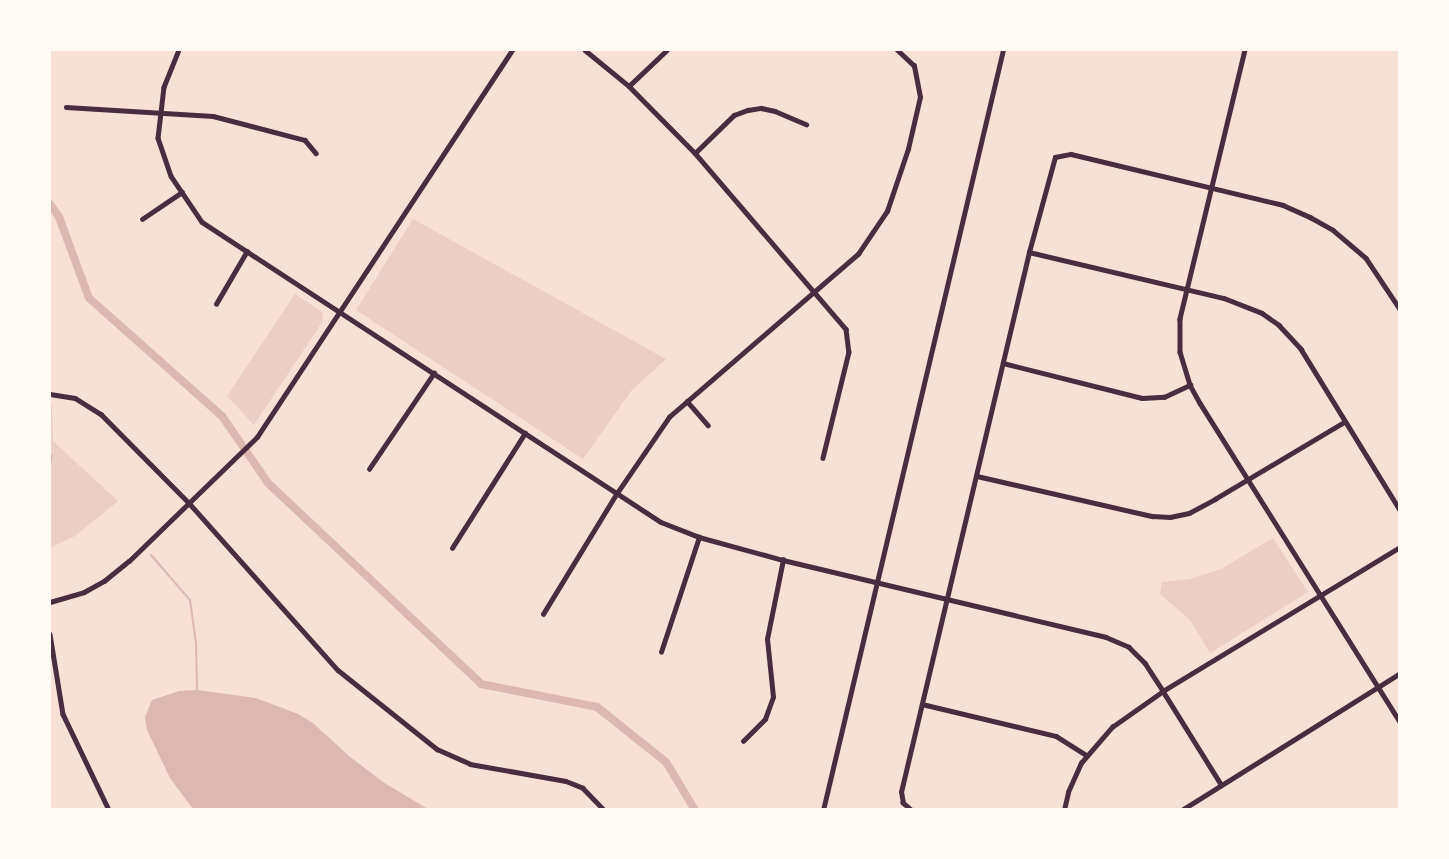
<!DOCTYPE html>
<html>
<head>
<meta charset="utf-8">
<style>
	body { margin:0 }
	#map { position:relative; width:1449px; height:859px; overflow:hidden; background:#f7e1d7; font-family:"Nunito Sans",sans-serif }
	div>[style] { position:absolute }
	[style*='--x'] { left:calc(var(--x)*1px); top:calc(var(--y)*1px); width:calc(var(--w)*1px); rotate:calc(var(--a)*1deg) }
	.green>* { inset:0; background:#ebcfc5 }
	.water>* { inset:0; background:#dcb8b0 }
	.stream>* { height:2px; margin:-1px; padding:0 1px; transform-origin:1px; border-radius:1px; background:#dcb8b0 }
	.canal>* { height:8px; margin:-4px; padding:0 4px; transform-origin:4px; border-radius:4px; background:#dcb8b0 }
	.minor>* { height:4.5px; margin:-2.25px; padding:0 2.25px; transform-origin:2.25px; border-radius:2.25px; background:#4a2c40 }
	.tertiary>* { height:5px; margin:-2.5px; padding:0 2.5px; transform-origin:2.5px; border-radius:2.5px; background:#4a2c40 }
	span { translate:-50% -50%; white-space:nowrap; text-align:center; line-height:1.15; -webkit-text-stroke:4.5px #fffaf5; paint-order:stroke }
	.frame { position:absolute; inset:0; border:51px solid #fffaf5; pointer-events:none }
</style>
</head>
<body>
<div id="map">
	<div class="green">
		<i style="clip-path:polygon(413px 219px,666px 359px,631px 391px,583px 459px,356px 310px)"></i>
		<i style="clip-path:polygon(295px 294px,322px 312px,323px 321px,254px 425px,227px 396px)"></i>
		<i style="clip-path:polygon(50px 404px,52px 404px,53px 441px,118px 501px,75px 536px,50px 548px)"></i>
		<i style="clip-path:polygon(1273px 538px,1308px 592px,1210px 653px,1190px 620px,1160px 594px,1162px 582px,1190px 579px,1221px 569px)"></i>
	</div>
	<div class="water">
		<i style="clip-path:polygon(197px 690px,256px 698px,298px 714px,313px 723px,349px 756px,383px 782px,428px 809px,193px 809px,170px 778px,147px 730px,145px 717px,152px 700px,179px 691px)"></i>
	</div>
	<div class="stream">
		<i style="--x:50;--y:465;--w:10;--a:-79"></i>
		<i style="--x:151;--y:555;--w:60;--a:49.1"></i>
		<i style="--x:190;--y:600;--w:43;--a:82.1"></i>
		<i style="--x:196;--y:643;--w:47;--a:88.8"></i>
	</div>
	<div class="canal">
		<i style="--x:50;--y:204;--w:16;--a:55"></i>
		<i style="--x:59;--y:217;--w:86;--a:69.7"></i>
		<i style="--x:89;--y:298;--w:178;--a:41.6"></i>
		<i style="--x:222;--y:416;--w:81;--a:55.5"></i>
		<i style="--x:268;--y:483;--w:293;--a:43.3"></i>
		<i style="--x:481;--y:684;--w:118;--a:11.2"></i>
		<i style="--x:597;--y:707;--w:88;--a:38.6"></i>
		<i style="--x:666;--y:762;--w:56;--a:58.9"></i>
	</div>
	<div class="minor">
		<i style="--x:179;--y:50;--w:40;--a:112"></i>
		<i style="--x:164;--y:87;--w:51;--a:96.7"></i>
		<i style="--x:158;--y:138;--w:40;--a:71.1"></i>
		<i style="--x:171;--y:176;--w:55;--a:56"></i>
		<i style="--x:202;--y:222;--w:548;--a:33.17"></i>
		<i style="--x:661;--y:522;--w:41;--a:21.5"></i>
		<i style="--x:699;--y:537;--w:87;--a:15.3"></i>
		<i style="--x:783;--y:560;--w:332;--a:13.4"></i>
		<i style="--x:1106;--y:637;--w:25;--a:23"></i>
		<i style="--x:1129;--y:647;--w:23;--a:45"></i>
		<i style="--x:1145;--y:663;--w:33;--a:57"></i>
		<i style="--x:1163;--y:691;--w:110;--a:58.1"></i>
		<i style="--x:585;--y:50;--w:57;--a:39.3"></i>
		<i style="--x:629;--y:86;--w:94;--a:45.4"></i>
		<i style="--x:695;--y:153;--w:232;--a:49.4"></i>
		<i style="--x:846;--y:329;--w:23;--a:83"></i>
		<i style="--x:849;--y:352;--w:109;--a:103.8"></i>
		<i style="--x:1245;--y:50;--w:277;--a:103.6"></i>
		<i style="--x:1180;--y:319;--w:33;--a:90"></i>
		<i style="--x:1180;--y:352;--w:34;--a:73"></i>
		<i style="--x:1190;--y:385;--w:21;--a:61"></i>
		<i style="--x:1200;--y:403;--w:377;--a:57.9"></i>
		<i style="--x:629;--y:86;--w:52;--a:-43.5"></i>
		<i style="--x:66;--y:107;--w:147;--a:3.5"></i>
		<i style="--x:213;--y:116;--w:95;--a:14.6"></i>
		<i style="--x:305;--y:140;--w:17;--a:50"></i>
		<i style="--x:695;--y:153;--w:54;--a:-44.3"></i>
		<i style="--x:734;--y:115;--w:15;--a:-20"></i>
		<i style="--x:748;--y:110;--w:13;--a:-9"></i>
		<i style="--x:761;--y:108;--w:14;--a:12"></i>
		<i style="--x:775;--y:111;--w:34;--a:23"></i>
		<i style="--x:142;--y:219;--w:48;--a:-34"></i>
		<i style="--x:1029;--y:252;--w:200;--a:13.3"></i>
		<i style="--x:1224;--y:298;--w:41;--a:21.5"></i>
		<i style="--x:1262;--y:313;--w:21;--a:35"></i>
		<i style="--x:1279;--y:325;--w:33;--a:47"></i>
		<i style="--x:1301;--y:349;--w:189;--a:58.4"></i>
		<i style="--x:216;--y:304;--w:61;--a:-59.7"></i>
		<i style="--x:1003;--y:363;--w:143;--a:14.1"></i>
		<i style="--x:1142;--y:398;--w:22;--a:-3"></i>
		<i style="--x:1164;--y:397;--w:29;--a:-25"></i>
		<i style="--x:50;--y:394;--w:25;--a:9"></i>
		<i style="--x:75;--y:398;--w:31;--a:32"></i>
		<i style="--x:101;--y:414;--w:127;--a:45.3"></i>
		<i style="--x:190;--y:504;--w:222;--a:48.3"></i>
		<i style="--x:338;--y:670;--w:127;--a:38.6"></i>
		<i style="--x:437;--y:749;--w:36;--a:24"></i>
		<i style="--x:470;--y:764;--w:97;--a:10"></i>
		<i style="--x:566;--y:781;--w:18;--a:22"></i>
		<i style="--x:583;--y:788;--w:30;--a:46"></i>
		<i style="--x:687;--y:401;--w:32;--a:49"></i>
		<i style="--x:369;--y:469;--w:116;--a:-55.9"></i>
		<i style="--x:977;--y:476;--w:180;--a:12.9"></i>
		<i style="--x:1152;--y:516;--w:18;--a:3"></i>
		<i style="--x:1170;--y:517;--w:19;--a:-12"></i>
		<i style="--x:1189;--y:513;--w:30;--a:-28"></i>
		<i style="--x:1215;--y:499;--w:150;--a:-30.8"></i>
		<i style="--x:452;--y:548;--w:136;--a:-57.6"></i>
		<i style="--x:50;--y:602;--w:35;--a:-16"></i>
		<i style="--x:84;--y:592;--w:23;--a:-29"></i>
		<i style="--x:104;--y:581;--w:32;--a:-39"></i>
		<i style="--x:129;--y:561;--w:178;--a:-44.1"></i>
		<i style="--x:257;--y:437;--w:463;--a:-56.6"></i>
		<i style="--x:543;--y:614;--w:142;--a:-58.6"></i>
		<i style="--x:617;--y:493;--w:92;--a:-55.6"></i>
		<i style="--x:669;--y:417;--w:250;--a:-40.8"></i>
		<i style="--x:858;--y:254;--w:52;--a:-56"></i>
		<i style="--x:887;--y:211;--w:65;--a:-71.3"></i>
		<i style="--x:908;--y:149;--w:53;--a:-77"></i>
		<i style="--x:920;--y:97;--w:32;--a:-101"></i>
		<i style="--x:914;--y:66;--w:23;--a:-137"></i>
		<i style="--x:50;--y:634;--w:81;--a:80.8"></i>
		<i style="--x:63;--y:714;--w:106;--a:64.4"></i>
		<i style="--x:661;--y:652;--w:121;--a:-71.7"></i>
		<i style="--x:922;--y:704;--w:138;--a:13.4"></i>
		<i style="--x:1056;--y:736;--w:36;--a:32"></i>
		<i style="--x:743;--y:741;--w:31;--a:-45"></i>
		<i style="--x:765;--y:719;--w:23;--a:-70"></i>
		<i style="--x:773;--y:697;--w:58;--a:-95.9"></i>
		<i style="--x:767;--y:639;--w:81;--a:-78.6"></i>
		<i style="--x:911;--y:810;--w:11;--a:-139"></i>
		<i style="--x:903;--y:803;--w:11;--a:-100"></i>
		<i style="--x:901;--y:792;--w:555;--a:-76.66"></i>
		<i style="--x:1029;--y:252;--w:98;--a:-74.7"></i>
		<i style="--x:1055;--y:157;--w:16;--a:-11"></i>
		<i style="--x:1071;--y:154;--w:218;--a:13.5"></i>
		<i style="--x:1283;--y:205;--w:30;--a:24"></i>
		<i style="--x:1310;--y:217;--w:26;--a:29"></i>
		<i style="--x:1333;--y:230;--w:43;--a:40.3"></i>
		<i style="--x:1366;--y:258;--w:61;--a:56.3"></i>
		<i style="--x:1064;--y:810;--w:18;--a:-77"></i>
		<i style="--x:1068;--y:792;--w:32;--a:-66"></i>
		<i style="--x:1081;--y:763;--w:48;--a:-49.3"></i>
		<i style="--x:1112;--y:727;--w:62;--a:-35.2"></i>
		<i style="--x:1163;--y:691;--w:277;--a:-31.3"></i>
		<i style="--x:1182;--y:810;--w:257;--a:-32.1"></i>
	</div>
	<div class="tertiary">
		<i style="--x:823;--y:810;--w:781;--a:-76.68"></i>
	</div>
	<div class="frame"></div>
</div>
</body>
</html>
